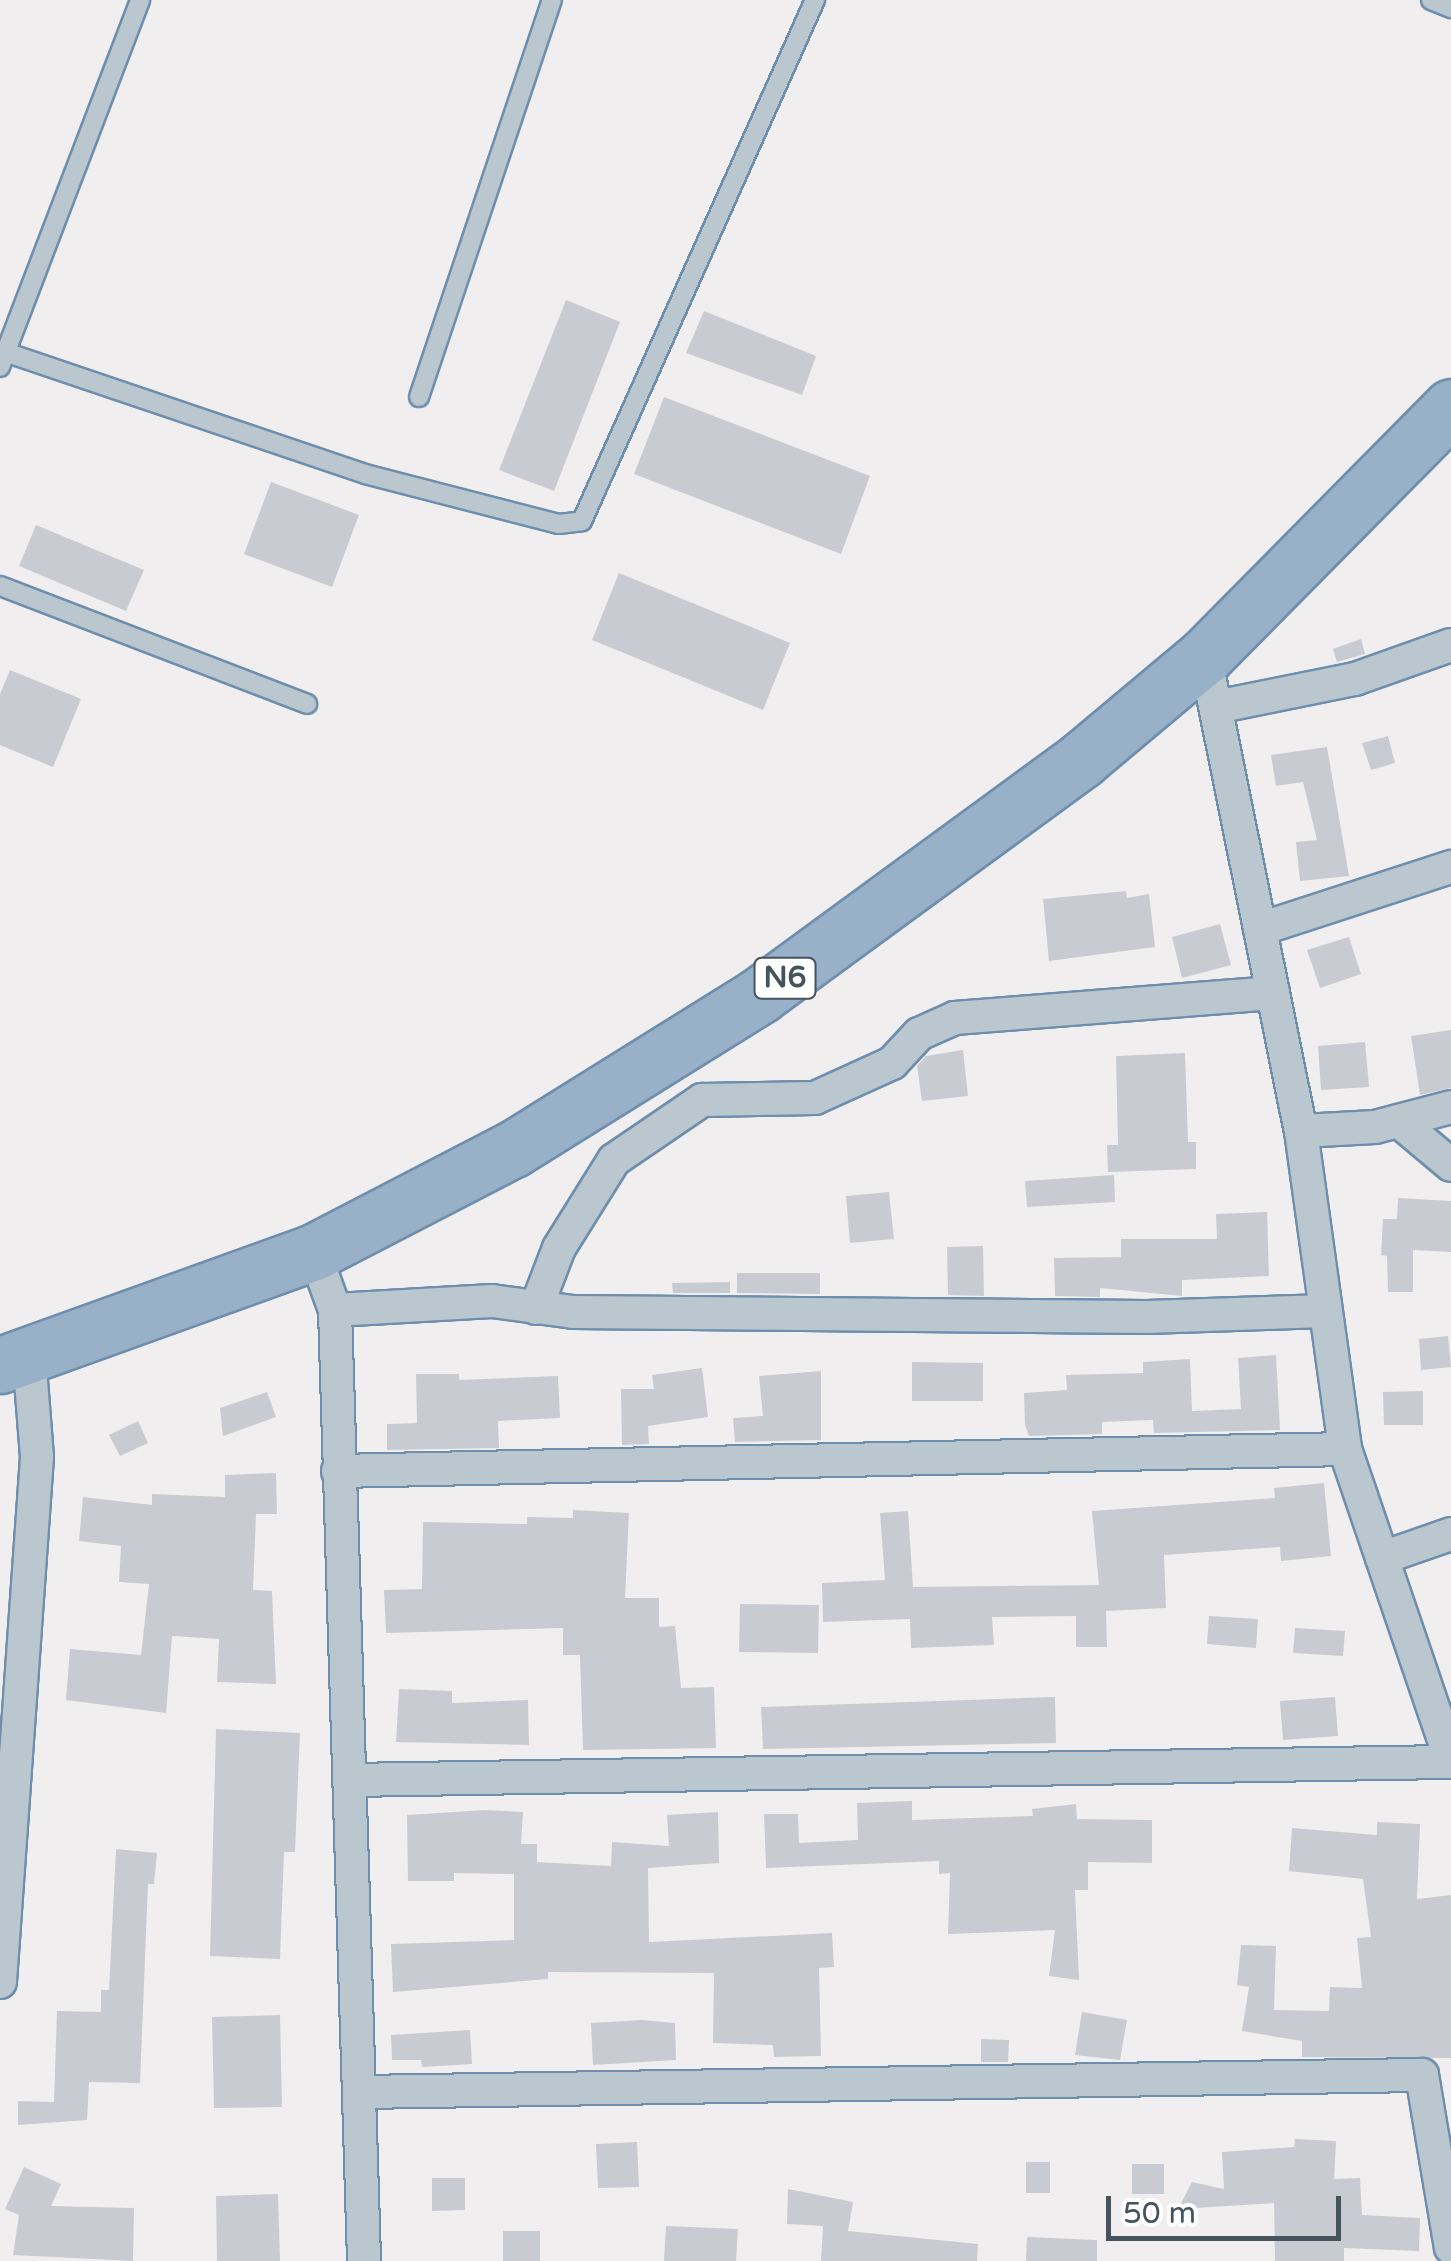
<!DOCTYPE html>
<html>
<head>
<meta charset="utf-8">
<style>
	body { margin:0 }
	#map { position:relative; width:1451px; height:2261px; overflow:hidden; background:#f1eeef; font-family:"Varela Round",sans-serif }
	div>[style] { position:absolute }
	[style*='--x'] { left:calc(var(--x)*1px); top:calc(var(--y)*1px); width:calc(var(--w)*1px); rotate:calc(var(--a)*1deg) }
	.building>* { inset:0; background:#c8ccd2 }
	.roads { filter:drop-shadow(2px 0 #6e8ead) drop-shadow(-2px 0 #6e8ead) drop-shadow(0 2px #6e8ead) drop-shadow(0 -2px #6e8ead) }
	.service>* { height:18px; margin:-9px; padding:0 9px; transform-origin:9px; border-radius:9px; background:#bbc7cf }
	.minor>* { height:32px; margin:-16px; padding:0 16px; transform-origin:16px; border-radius:16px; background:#bbc7cf }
	.trunk>* { height:55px; margin:-27.5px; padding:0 27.5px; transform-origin:27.5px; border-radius:27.5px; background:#98b1c8 }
	span { translate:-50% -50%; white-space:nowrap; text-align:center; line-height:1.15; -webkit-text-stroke:8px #fff; paint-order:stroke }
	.shield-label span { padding:2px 8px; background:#fff; border:2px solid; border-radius:8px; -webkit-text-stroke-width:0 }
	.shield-label { font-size:30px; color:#45535d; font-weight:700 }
	.scale { position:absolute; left:1106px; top:2196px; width:235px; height:45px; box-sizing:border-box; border:5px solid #45535d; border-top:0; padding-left:12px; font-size:30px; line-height:35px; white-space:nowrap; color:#45535d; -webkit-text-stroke:8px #fff; paint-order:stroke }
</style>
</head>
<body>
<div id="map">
	<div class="building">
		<i style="clip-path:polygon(566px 300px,620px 322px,554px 491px,499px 470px)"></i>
		<i style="clip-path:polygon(704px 311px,816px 356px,802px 395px,686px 353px)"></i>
		<i style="clip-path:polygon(664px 397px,870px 476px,841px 554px,634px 474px)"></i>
		<i style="clip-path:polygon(271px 482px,359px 515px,332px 587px,244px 554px)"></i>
		<i style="clip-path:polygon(36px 525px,144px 570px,126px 611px,19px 566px)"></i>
		<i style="clip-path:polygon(619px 573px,790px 643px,763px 710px,592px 640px)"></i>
		<i style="clip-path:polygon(1361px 639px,1365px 654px,1337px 662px,1333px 649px)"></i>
		<i style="clip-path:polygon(10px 670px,81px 699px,53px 767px,0 745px,0 694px)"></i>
		<i style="clip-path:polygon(1388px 736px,1395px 763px,1371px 770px,1362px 743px)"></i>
		<i style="clip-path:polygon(1327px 747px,1349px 876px,1300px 881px,1296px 842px,1317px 840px,1303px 782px,1276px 786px,1271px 755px)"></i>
		<i style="clip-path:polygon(1126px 891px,1127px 898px,1149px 894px,1155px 947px,1049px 961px,1043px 899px)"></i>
		<i style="clip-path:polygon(1220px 924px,1231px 965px,1182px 978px,1172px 937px)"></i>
		<i style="clip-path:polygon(1349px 937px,1361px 974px,1320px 988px,1307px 950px)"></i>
		<i style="clip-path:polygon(1451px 1030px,1451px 1088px,1420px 1095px,1411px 1036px)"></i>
		<i style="clip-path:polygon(1365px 1042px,1369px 1087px,1321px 1090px,1318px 1046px)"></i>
		<i style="clip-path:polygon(963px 1050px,968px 1096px,922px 1101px,917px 1066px,926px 1056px)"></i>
		<i style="clip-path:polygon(1185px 1053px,1188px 1142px,1196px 1142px,1196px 1169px,1108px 1172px,1107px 1145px,1118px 1145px,1116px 1056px)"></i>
		<i style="clip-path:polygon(1114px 1175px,1115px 1202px,1027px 1207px,1025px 1181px)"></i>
		<i style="clip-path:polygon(889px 1192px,894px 1239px,850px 1243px,846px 1196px)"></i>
		<i style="clip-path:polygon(1398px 1198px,1451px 1201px,1451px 1252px,1413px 1250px,1413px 1292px,1388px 1292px,1387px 1256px,1381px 1255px,1383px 1219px,1397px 1219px)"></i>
		<i style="clip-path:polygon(1267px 1212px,1269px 1276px,1182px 1280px,1182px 1296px,1100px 1288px,1100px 1297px,1055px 1296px,1054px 1258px,1121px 1257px,1121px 1239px,1217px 1239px,1216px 1214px)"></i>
		<i style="clip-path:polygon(983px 1246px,984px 1296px,948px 1295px,947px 1247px)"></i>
		<i style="clip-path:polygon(737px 1273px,820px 1273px,820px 1294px,737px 1293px)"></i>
		<i style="clip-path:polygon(730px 1282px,730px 1293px,673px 1293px,672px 1283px)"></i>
		<i style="clip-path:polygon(1448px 1336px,1451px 1367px,1421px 1370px,1419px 1339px)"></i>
		<i style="clip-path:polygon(1276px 1355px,1280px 1430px,1154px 1433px,1153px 1420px,1102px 1422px,1102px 1434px,1029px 1436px,1025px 1425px,1024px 1393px,1067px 1390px,1066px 1375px,1143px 1373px,1143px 1362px,1190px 1359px,1192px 1411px,1241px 1409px,1238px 1358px)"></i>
		<i style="clip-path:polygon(912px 1362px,983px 1363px,983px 1401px,912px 1401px)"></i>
		<i style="clip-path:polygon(702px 1368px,708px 1417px,648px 1426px,649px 1444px,622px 1445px,621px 1389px,654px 1389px,652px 1375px)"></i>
		<i style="clip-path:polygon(821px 1371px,821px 1440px,735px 1442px,733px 1418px,763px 1416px,759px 1376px)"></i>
		<i style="clip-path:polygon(416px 1374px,459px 1374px,459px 1380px,558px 1376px,560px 1418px,498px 1421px,499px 1448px,387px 1450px,387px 1424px,417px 1423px)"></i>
		<i style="clip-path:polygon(1423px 1391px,1423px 1425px,1384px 1425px,1383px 1392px)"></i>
		<i style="clip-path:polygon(267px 1392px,276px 1417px,223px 1436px,220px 1408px)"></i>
		<i style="clip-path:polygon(138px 1421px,148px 1443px,120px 1456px,109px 1435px)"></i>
		<i style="clip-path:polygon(276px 1473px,277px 1514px,256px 1514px,253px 1590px,272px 1591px,276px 1684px,217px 1682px,219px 1639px,172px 1636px,166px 1713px,66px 1700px,70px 1649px,141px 1655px,149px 1584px,119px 1582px,121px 1546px,79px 1541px,83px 1497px,152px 1505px,152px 1494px,225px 1497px,225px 1475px)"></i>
		<i style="clip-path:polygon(1324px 1483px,1331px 1556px,1281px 1561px,1280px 1547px,1164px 1555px,1166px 1608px,1106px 1611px,1107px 1647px,1076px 1647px,1076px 1616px,992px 1617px,994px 1645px,911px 1648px,910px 1619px,823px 1622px,822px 1583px,885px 1580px,880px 1513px,908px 1511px,913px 1587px,1099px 1585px,1092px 1511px,1275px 1498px,1274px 1488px)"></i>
		<i style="clip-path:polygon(573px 1510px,629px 1513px,625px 1598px,659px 1598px,659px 1627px,675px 1626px,681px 1688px,714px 1687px,716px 1748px,583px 1750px,580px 1655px,563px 1655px,563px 1628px,386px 1633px,384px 1590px,422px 1589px,423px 1522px,527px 1524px,527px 1517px,573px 1518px)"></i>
		<i style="clip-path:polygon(740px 1604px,819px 1605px,818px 1653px,739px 1652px)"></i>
		<i style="clip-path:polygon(1209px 1616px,1258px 1619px,1256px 1648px,1207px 1644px)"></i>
		<i style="clip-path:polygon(1295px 1628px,1345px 1631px,1343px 1656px,1293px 1653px)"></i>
		<i style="clip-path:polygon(399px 1689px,452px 1691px,452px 1703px,528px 1700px,529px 1745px,396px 1742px)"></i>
		<i style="clip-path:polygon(1055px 1697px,1056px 1743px,763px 1749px,761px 1707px)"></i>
		<i style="clip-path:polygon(1335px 1697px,1338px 1736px,1283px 1740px,1280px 1701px)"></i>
		<i style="clip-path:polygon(216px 1729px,300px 1733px,295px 1852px,284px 1852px,280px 1959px,210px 1956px)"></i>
		<i style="clip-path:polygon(912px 1801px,912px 1820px,1033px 1816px,1032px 1809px,1076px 1804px,1077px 1819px,1152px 1820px,1152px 1863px,1088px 1862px,1088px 1890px,1075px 1890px,1079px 1980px,1049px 1976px,1055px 1930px,948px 1934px,950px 1873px,939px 1874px,939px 1861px,766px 1868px,764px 1814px,798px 1814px,799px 1843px,858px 1840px,857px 1803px)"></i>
		<i style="clip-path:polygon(485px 1810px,523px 1812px,521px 1844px,537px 1844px,537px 1862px,611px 1866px,612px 1842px,669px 1846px,667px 1815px,718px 1812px,719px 1863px,648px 1868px,649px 1942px,832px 1933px,834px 1967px,819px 1968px,821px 2056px,774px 2057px,773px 2045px,713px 2043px,714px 1973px,548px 1972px,548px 1979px,393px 1992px,391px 1944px,514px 1940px,514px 1874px,454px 1873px,454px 1881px,408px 1881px,407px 1815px)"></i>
		<i style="clip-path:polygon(1377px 1822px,1420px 1824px,1417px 1899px,1451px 1895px,1451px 2058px,1302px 2057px,1302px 2041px,1242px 2031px,1249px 1987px,1237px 1985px,1241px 1945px,1276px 1946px,1274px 2010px,1329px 2011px,1330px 1987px,1362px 1988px,1357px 1938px,1371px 1937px,1363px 1879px,1289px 1871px,1292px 1828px,1377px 1835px)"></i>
		<i style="clip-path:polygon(116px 1849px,157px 1853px,154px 1884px,148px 1884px,140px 2083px,89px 2082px,87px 2120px,18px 2125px,18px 2101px,54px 2102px,57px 2011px,101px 2012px,101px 1990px,109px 1990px)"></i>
		<i style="clip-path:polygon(1082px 2012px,1127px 2020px,1120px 2060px,1075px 2055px)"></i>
		<i style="clip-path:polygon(280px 2015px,282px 2107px,214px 2108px,212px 2017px)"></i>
		<i style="clip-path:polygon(642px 2020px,675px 2023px,676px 2060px,593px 2065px,591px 2023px)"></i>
		<i style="clip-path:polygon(470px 2030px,472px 2064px,422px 2067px,421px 2060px,392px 2060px,391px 2035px)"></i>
		<i style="clip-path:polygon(981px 2039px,1009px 2040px,1008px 2062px,981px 2062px)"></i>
		<i style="clip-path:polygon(1295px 2139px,1336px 2141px,1334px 2179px,1360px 2178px,1362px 2215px,1420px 2218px,1419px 2251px,1344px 2248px,1344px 2261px,1275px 2261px,1274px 2203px,1178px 2209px,1192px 2182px,1224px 2189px,1222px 2152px,1294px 2147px)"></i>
		<i style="clip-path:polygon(637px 2142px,639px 2187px,598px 2188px,596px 2144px)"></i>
		<i style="clip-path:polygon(1026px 2162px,1050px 2162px,1050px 2193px,1026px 2193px)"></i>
		<i style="clip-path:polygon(1132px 2164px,1164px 2164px,1164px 2194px,1132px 2194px)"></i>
		<i style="clip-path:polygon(24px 2167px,61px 2184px,51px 2206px,134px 2208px,133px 2261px,13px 2255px,19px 2215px,5px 2209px)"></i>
		<i style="clip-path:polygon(432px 2178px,465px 2178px,465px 2210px,432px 2211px)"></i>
		<i style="clip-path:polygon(788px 2189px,853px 2202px,848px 2231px,978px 2244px,977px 2261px,821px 2261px,823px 2226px,787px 2224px)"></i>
		<i style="clip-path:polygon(278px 2194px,280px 2261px,217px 2261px,216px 2196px)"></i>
		<i style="clip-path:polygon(666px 2226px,738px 2229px,736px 2261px,664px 2261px)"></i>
		<i style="clip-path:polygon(503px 2231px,540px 2231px,540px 2261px,503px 2261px)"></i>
		<i style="clip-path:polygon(1027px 2237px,1097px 2240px,1097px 2261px,1026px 2261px)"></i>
	</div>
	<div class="roads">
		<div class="service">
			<i style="--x:1431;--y:0;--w:22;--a:22"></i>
			<i style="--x:5;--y:352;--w:380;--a:18.7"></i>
			<i style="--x:365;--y:474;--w:200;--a:14.5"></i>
			<i style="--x:559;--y:524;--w:23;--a:-7"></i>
			<i style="--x:582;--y:521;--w:571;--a:-65.91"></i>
			<i style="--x:0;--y:367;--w:393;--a:-69.1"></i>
			<i style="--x:419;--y:397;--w:419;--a:-71.5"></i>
			<i style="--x:0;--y:586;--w:329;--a:21"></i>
		</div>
		<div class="minor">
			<i style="--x:1205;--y:656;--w:485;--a:78.6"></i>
			<i style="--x:1301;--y:1131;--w:321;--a:82.1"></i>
			<i style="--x:1345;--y:1449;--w:330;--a:71.2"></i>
			<i style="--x:1216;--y:707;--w:142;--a:-11.4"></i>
			<i style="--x:1355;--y:679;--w:102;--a:-19.5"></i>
			<i style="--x:1260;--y:929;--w:201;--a:-18"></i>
			<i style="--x:1401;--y:1123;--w:65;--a:40"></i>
			<i style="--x:1301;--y:1131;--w:74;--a:-3.1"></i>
			<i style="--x:1375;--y:1127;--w:79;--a:-14.7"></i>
			<i style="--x:314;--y:1252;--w:62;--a:70.1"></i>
			<i style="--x:335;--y:1310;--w:951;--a:88.25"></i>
			<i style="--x:536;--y:1308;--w:64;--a:-69"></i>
			<i style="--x:559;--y:1248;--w:104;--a:-58"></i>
			<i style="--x:614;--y:1160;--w:107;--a:-34.3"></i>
			<i style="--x:702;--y:1100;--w:113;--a:-1"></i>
			<i style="--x:815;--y:1098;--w:85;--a:-24.4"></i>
			<i style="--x:892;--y:1063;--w:40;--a:-47"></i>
			<i style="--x:919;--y:1034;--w:39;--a:-24"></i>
			<i style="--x:955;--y:1018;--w:319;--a:-4.5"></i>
			<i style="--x:335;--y:1310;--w:157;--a:-3.3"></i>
			<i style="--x:492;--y:1301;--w:82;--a:7.7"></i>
			<i style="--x:573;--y:1312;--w:574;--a:0.5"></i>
			<i style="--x:1147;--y:1317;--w:178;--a:-1.9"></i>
			<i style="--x:338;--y:1471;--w:1007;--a:-1.25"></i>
			<i style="--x:1382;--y:1558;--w:73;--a:-19.2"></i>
			<i style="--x:350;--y:1780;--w:1101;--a:-0.94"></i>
			<i style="--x:0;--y:1982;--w:526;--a:-85.97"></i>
			<i style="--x:37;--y:1457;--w:102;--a:-94.5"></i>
			<i style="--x:361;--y:2092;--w:1061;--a:-0.92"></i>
			<i style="--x:1422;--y:2075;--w:175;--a:80.5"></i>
		</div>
		<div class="trunk">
			<i style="--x:0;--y:1365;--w:334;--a:-19.8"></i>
			<i style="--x:314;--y:1252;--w:224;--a:-27.4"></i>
			<i style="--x:513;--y:1149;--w:291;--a:-31.9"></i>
			<i style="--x:760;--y:995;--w:398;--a:-36.2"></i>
			<i style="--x:1081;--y:760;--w:162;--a:-40"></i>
			<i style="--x:1205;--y:656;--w:350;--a:-45.3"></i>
		</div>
	</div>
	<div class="shield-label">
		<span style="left:785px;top:978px">N6</span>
	</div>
	<div class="scale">50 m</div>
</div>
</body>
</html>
